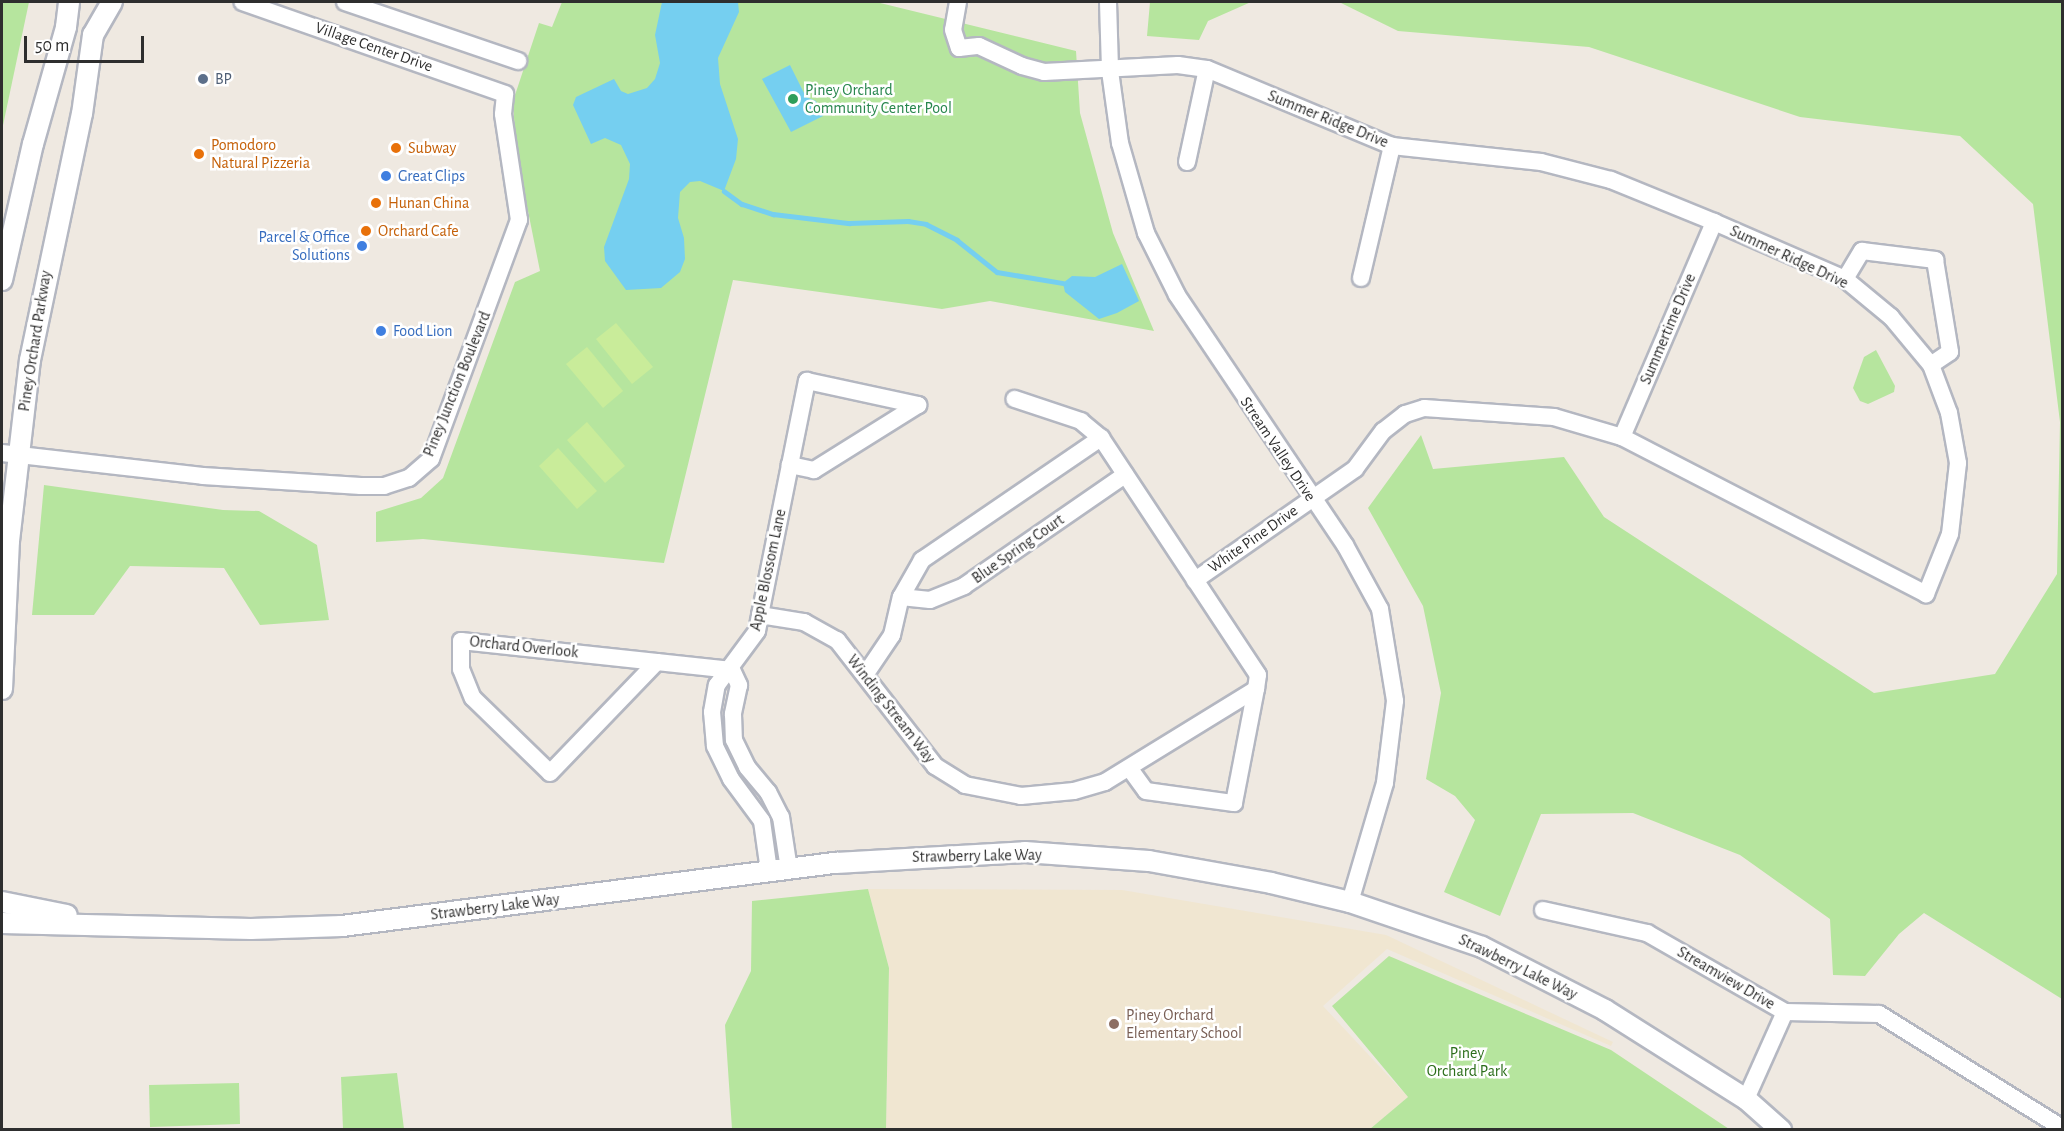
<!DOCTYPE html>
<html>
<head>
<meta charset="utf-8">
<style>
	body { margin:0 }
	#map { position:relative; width:2064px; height:1131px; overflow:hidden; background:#efe9e1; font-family:"Alegreya Sans",sans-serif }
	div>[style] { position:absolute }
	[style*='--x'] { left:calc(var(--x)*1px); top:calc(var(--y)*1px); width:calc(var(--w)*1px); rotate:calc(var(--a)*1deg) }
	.education>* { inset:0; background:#f0e6d1 }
	.green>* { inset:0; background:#b6e59e }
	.pitch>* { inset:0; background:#c9ec9a }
	.water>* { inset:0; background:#75cff0 }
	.stream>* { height:4.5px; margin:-2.25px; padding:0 2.25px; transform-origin:2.25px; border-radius:2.25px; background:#75cff0 }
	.roads { filter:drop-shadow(2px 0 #b4b7c1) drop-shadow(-2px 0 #b4b7c1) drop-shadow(0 2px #b4b7c1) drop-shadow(0 -2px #b4b7c1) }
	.minor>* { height:16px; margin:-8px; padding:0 8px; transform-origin:8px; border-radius:8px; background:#fff }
	.tertiary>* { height:20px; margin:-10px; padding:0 10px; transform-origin:10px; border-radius:10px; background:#fff }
	.dots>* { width:16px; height:16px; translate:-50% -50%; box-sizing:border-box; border:3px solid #fff; border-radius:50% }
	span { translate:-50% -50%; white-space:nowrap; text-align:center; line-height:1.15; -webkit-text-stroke:5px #fff; paint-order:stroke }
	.street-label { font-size:16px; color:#2e2e2e }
	.service-label { font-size:16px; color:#4e5e75 }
	.left { translate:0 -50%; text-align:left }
	.leisure-label { font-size:16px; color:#27864d }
	.food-label { font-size:16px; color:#c56008 }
	.shop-label { font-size:16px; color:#366cbe }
	.right { translate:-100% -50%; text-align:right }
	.education-label { font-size:16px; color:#785e54 }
	.park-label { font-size:16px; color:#2c6e1b }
	.frame { position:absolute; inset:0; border:3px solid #2e2e2e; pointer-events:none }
	.scale { position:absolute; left:24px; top:36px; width:120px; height:27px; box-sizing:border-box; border:3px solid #2e2e2e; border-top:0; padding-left:8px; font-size:18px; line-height:21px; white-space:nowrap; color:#2e2e2e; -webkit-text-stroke:4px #fff; paint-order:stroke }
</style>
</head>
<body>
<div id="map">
	<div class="education">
		<i style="clip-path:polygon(868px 889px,1122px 890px,1386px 935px,1613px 1042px,1611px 1046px,1387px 949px,1323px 1006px,1408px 1097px,1370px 1129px,886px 1129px,889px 968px)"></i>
	</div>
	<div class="green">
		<i style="clip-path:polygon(2px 2px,29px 2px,2px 130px)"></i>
		<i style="clip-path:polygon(562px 2px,876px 2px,1076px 51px,1080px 113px,1113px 233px,1154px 331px,990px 301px,942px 309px,733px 280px,664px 563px,423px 539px,376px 542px,376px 512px,421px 498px,443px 478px,515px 282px,540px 271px,516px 151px,513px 101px,539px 23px,552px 27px)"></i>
		<i style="clip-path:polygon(1150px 2px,1251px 2px,1208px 21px,1199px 40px,1147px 36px)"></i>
		<i style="clip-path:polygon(1339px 2px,2062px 2px,2062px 999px,1924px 913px,1899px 934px,1865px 976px,1833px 975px,1830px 919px,1740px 855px,1633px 813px,1541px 814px,1500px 916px,1444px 892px,1475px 820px,1455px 796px,1426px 779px,1441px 693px,1423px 606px,1368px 508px,1421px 435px,1433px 469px,1564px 457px,1604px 517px,1874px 693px,1995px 674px,2057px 574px,2060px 422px,2033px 204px,1960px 136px,1800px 117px,1589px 47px,1398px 31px)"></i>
		<i style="clip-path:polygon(1876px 350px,1895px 386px,1894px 392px,1868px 404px,1860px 401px,1853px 388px,1864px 357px)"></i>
		<i style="clip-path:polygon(44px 485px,223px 510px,259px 511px,317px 545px,329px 620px,260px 625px,224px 568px,130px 566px,94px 615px,32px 615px)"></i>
		<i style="clip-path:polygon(868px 889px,889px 968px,886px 1129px,732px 1129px,725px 1025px,751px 971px,752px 901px)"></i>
		<i style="clip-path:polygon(1389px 956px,1611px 1050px,1729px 1129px,1370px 1129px,1408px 1097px,1332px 1006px)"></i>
		<i style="clip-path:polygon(397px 1073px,404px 1129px,343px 1129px,341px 1077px)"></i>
		<i style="clip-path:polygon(239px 1083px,240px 1124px,150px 1127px,149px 1085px)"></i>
	</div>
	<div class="pitch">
		<i style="clip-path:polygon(616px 323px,653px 367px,632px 384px,596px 339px)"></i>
		<i style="clip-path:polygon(587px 347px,623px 391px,603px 408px,566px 364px)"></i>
		<i style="clip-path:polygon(587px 422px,625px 466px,605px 483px,567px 440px)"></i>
		<i style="clip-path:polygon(558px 448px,597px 491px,577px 509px,539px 466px)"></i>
	</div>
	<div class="water">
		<i style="clip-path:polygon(662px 2px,738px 2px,739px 12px,718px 58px,720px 84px,738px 139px,736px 159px,724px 191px,700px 181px,690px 182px,680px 192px,678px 218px,684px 238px,685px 259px,680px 272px,661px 288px,626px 290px,605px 261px,604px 247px,629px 179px,630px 164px,621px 145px,605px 138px,591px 144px,573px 105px,576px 97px,614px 79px,621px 91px,628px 94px,647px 88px,655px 79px,660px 63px,655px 35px)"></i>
		<i style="clip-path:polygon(790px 65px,806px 97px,816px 101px,823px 116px,791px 132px,762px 79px)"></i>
		<i style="clip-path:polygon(1122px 264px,1139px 301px,1117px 313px,1099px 319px,1065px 292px,1063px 283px,1072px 276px,1095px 277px)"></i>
	</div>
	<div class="stream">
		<i style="--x:724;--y:191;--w:22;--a:36"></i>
		<i style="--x:742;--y:204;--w:33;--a:18"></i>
		<i style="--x:773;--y:214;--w:77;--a:6.8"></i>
		<i style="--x:849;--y:223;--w:59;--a:-1.9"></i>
		<i style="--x:908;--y:221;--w:18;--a:9"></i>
		<i style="--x:926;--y:224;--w:35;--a:27"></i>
		<i style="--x:957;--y:240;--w:51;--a:38.7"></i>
		<i style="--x:997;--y:272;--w:67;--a:9.5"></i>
	</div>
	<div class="roads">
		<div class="minor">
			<i style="--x:345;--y:2;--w:183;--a:18.8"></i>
			<i style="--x:958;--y:2;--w:28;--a:100"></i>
			<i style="--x:953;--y:30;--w:19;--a:72"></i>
			<i style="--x:959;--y:48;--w:20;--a:-6"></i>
			<i style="--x:979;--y:46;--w:47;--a:24.9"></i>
			<i style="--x:1022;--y:66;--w:23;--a:15"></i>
			<i style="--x:1044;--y:72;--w:134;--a:-3"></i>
			<i style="--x:1178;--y:65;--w:29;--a:8"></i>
			<i style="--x:1207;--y:69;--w:200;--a:22.6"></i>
			<i style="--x:1392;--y:146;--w:150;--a:6.1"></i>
			<i style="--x:1541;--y:162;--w:72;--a:14.4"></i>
			<i style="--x:1611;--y:180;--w:111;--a:22.2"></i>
			<i style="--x:1714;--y:222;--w:143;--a:23.5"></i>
			<i style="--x:1845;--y:279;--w:60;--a:39.6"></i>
			<i style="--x:1891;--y:317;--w:62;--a:50.2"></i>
			<i style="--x:1931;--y:365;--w:51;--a:69.4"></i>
			<i style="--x:1949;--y:413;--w:51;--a:79.8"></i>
			<i style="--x:1958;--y:463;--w:71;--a:96.4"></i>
			<i style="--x:1950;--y:534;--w:65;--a:111.8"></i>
			<i style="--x:1926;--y:594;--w:342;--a:-152.7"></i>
			<i style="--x:1622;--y:437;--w:71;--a:-163.6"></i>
			<i style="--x:1554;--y:417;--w:130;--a:-176"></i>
			<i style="--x:1424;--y:408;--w:20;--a:162"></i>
			<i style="--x:1405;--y:414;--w:28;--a:142"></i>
			<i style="--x:1383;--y:431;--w:47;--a:126.4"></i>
			<i style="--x:1355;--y:469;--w:195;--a:145.2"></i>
			<i style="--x:1108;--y:2;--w:69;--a:88.3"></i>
			<i style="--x:1110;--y:71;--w:73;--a:82.1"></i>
			<i style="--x:1120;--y:143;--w:94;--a:73.9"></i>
			<i style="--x:1146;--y:233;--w:69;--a:63.4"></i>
			<i style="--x:1177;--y:295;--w:301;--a:56.1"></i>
			<i style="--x:1345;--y:545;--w:73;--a:61.3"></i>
			<i style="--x:1380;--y:609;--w:93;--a:80.7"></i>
			<i style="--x:1395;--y:701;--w:83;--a:97"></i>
			<i style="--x:1385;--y:783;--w:124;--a:106.4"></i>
			<i style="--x:1187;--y:162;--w:95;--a:-77.9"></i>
			<i style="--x:1361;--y:278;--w:136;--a:-76.8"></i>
			<i style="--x:1845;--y:279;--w:33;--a:-59"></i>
			<i style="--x:1862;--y:251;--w:74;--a:7"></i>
			<i style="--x:1935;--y:260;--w:93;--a:80.7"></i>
			<i style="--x:1950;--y:352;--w:23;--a:146"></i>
			<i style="--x:1622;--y:437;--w:234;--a:-66.8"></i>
			<i style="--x:2;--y:453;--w:202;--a:6.5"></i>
			<i style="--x:203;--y:476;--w:158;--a:3.6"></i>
			<i style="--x:361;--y:486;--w:23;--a:0"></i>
			<i style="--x:384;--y:486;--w:26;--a:-18"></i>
			<i style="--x:409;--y:478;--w:29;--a:-41"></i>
			<i style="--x:431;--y:459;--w:255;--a:-69.8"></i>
			<i style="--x:519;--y:220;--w:107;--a:-98.6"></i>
			<i style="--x:503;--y:114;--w:20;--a:-84"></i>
			<i style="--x:505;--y:94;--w:278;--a:-160.7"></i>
			<i style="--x:901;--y:597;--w:29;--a:6"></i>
			<i style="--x:930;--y:600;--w:37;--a:-22"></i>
			<i style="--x:964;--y:586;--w:196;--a:-34.6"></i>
			<i style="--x:760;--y:615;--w:45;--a:9"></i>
			<i style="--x:804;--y:622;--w:38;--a:29"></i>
			<i style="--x:837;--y:640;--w:160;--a:52.1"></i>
			<i style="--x:935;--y:766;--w:36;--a:32"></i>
			<i style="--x:965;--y:785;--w:57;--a:11.1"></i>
			<i style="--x:1021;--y:796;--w:53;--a:-5.4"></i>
			<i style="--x:1074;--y:791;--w:32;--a:-16"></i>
			<i style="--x:1105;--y:782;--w:177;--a:-31.6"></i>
			<i style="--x:1256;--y:689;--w:14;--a:-82"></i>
			<i style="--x:1258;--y:675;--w:284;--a:-123.5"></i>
			<i style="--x:1101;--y:438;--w:26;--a:-140"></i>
			<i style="--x:1081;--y:421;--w:70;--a:-161.6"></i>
			<i style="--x:657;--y:662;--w:197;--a:-173.9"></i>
			<i style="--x:461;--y:641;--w:28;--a:90"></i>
			<i style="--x:461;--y:669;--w:31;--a:68"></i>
			<i style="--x:473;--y:698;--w:107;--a:44.2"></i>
			<i style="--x:550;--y:773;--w:154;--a:-46.1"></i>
			<i style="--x:657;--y:662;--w:75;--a:6.1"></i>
			<i style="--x:732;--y:670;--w:17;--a:65"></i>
			<i style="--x:739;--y:685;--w:30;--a:102"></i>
			<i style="--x:733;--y:714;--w:26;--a:88"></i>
			<i style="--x:734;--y:740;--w:30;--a:64"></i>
			<i style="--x:747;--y:767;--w:33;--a:50"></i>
			<i style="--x:768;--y:792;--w:28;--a:63"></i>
			<i style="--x:781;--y:817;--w:53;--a:81.3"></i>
			<i style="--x:865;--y:675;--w:48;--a:-56"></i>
			<i style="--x:892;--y:635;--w:39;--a:-77"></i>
			<i style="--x:901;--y:597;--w:43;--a:-60.4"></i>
			<i style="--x:922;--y:560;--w:217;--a:-34.3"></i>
			<i style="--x:1130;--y:769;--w:27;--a:54"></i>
			<i style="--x:1146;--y:791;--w:89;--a:7.8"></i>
			<i style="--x:1234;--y:803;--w:116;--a:-79.1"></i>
			<i style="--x:769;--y:871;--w:50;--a:-98"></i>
			<i style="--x:762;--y:821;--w:52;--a:-126.4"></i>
			<i style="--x:731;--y:779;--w:37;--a:-116"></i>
			<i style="--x:715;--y:746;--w:34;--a:-95"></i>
			<i style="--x:712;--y:712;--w:27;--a:-80"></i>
			<i style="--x:717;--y:685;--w:67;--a:-53.5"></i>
			<i style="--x:757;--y:631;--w:16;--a:-79"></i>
			<i style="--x:760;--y:615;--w:153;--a:-78.7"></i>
			<i style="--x:790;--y:465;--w:86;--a:-78.6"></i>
			<i style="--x:807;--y:381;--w:114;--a:12.2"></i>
			<i style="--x:918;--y:405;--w:123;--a:148"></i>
			<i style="--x:814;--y:470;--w:25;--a:-168"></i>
			<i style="--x:1543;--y:910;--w:107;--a:12.5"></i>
			<i style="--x:1647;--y:933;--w:159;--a:29.8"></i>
			<i style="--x:1785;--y:1012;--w:94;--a:1.2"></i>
			<i style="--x:1879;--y:1014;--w:216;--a:31.9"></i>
			<i style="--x:1746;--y:1099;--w:95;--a:-65.9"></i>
		</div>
		<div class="tertiary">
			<i style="--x:2;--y:280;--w:139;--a:-77.2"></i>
			<i style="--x:33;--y:144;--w:122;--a:-74.2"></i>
			<i style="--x:66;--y:27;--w:25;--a:-83"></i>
			<i style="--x:2;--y:689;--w:148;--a:-87.3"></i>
			<i style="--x:9;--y:541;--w:182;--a:-83.4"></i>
			<i style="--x:30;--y:360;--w:251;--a:-78.1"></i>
			<i style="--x:82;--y:114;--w:80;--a:-82.1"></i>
			<i style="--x:93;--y:35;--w:38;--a:-60"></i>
			<i style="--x:2;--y:902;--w:66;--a:11.3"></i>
			<i style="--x:2;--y:923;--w:249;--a:1.4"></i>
			<i style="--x:251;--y:929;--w:91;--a:-1.9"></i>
			<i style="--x:342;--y:926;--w:498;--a:-7.3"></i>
			<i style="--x:836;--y:863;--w:189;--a:-3.3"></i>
			<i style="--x:1025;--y:852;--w:124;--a:4.2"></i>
			<i style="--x:1149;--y:861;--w:124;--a:10.2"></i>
			<i style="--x:1271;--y:883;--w:81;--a:13.5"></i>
			<i style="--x:1350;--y:902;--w:139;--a:18.8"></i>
			<i style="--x:1482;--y:947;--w:138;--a:27.1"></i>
			<i style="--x:1605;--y:1010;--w:167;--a:32.3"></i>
			<i style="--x:1746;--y:1099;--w:47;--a:41.5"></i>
		</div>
	</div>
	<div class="dots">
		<i style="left:203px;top:79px;background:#5c6f8a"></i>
		<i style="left:793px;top:99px;background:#2e9e5b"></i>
		<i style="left:396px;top:148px;background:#e8710a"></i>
		<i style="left:199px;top:154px;background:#e8710a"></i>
		<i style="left:386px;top:176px;background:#3f7fe0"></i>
		<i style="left:376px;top:203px;background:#e8710a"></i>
		<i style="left:366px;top:231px;background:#e8710a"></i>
		<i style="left:362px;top:246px;background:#3f7fe0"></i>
		<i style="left:381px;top:331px;background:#3f7fe0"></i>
		<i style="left:1114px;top:1024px;background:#8d6e63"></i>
	</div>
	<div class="street-label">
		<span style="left:374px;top:47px;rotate:19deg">Village Center Drive</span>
		<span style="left:1328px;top:119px;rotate:22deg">Summer Ridge Drive</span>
		<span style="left:1789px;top:257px;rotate:25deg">Summer Ridge Drive</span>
		<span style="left:1668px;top:329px;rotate:-67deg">Summertime Drive</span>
		<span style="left:35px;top:341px;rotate:-81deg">Piney Orchard Parkway</span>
		<span style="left:457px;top:384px;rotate:-68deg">Piney Junction Boulevard</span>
		<span style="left:1278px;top:449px;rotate:56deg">Stream Valley Drive</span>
		<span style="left:1253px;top:539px;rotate:-35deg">White Pine Drive</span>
		<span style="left:1018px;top:549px;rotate:-35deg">Blue Spring Court</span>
		<span style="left:768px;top:570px;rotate:-78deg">Apple Blossom Lane</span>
		<span style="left:524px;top:647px;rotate:6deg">Orchard Overlook</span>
		<span style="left:891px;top:709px;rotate:52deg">Winding Stream Way</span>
		<span style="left:977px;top:856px;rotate:-1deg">Strawberry Lake Way</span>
		<span style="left:495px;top:907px;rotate:-7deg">Strawberry Lake Way</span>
		<span style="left:1518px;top:967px;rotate:26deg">Strawberry Lake Way</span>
		<span style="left:1726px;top:978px;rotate:30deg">Streamview Drive</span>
	</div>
	<div class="service-label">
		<span class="left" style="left:215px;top:79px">BP</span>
	</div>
	<div class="leisure-label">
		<span class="left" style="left:805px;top:99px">Piney Orchard<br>Community Center Pool</span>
	</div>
	<div class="food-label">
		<span class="left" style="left:211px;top:154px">Pomodoro<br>Natural Pizzeria</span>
		<span class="left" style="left:408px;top:148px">Subway</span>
		<span class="left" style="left:388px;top:203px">Hunan China</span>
		<span class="left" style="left:378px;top:231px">Orchard Cafe</span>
	</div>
	<div class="shop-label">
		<span class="left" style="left:398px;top:176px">Great Clips</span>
		<span class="right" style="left:350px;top:246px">Parcel &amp; Office<br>Solutions</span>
		<span class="left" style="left:393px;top:331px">Food Lion</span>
	</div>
	<div class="education-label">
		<span class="left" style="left:1126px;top:1024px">Piney Orchard<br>Elementary School</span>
	</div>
	<div class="park-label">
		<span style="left:1467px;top:1062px">Piney<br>Orchard Park</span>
	</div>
	<div class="frame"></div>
	<div class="scale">50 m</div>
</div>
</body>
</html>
